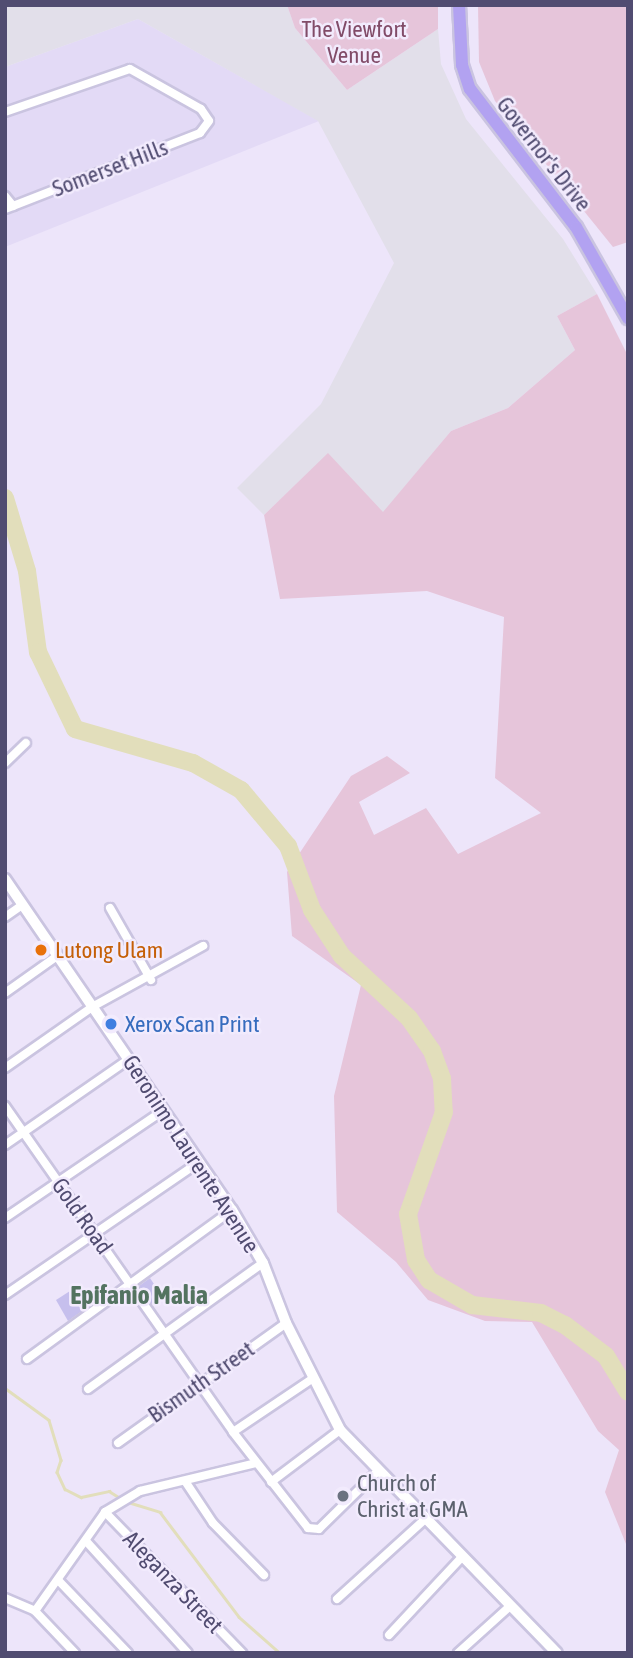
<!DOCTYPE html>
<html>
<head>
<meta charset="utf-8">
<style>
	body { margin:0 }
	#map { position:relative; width:633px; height:1658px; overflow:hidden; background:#ede5fa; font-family:"Asap Condensed",sans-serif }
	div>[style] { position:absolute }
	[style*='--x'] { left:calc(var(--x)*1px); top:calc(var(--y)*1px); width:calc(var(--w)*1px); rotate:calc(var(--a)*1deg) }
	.residential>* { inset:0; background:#e3daf6 }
	.industrial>* { inset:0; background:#e2dfea }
	.green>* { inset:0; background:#e6c5da }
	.stream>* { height:2.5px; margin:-1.25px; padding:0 1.25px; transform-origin:1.25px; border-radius:1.25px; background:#e2debb }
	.river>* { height:18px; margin:-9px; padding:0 9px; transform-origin:9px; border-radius:9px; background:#e2debb }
	.building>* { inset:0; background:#c6bfed }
	.roads { filter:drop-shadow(2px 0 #cac4e0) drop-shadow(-2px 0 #cac4e0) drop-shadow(0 2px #cac4e0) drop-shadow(0 -2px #cac4e0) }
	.minor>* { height:8px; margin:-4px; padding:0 4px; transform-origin:4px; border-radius:4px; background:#fff }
	.tertiary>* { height:10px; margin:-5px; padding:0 5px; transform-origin:5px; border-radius:5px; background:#fff }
	.trunk>* { height:12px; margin:-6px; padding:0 6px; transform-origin:6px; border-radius:6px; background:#b2a2f1 }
	.dots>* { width:19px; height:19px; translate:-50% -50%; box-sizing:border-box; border:4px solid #f2ebfd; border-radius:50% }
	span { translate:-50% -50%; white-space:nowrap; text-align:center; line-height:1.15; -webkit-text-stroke:5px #f2ebfd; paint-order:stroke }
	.park-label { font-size:23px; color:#814b68 }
	.street-label { font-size:23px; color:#514c71 }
	.food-label { font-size:23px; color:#c56008 }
	.left { translate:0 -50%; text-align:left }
	.shop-label { font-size:23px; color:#366cbe }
	.worship-label { font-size:23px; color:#5b616d }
	.quarter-label { font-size:26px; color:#537360; font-weight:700 }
	.frame { position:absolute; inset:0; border:7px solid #514c71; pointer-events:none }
</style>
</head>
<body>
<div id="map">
	<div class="residential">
		<i style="clip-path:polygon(138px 19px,319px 121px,5px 247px,5px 67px)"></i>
	</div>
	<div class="industrial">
		<i style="clip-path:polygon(5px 5px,287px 5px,295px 28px,347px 90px,438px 29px,441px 64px,466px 119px,563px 239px,597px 294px,557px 316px,575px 350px,508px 408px,451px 431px,383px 513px,328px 454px,264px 515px,237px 488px,321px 404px,394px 263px,318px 121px,138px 19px,5px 67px)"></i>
	</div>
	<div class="green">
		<i style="clip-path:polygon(287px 5px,438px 5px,438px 29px,347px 90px,295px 28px)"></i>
		<i style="clip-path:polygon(478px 5px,628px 5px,628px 242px,613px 247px,495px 101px,479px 62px)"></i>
		<i style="clip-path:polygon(597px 294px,628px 356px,628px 1549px,605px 1492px,619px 1450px,598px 1431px,532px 1322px,485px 1321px,428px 1300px,396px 1262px,337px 1212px,334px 1096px,361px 985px,292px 936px,287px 872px,351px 776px,387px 756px,410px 773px,359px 802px,374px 835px,426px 808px,458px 854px,541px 813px,495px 778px,504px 617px,427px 591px,280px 599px,264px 515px,328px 453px,383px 512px,451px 431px,508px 408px,575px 350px,557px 316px)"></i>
	</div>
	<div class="stream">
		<i style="--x:5;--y:1388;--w:54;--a:36"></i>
		<i style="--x:49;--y:1420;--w:42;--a:73.3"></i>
		<i style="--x:61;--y:1460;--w:13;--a:108"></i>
		<i style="--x:57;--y:1472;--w:19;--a:65"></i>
		<i style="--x:65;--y:1489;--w:18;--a:27"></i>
		<i style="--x:81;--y:1497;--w:29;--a:-12"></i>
		<i style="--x:109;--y:1491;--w:15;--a:32"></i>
		<i style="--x:128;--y:1502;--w:34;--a:17"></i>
		<i style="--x:160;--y:1512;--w:131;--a:53"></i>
		<i style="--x:239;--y:1617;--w:55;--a:41.3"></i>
	</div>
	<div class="river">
		<i style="--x:5;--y:498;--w:76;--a:73.2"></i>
		<i style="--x:27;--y:571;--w:82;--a:82.3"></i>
		<i style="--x:38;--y:652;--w:85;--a:64.3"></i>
		<i style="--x:75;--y:729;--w:123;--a:16.1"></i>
		<i style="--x:193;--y:763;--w:55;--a:29.4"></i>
		<i style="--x:241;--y:790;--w:73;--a:50"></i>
		<i style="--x:288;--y:846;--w:68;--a:69.4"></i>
		<i style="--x:312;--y:910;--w:55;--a:56.9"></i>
		<i style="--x:342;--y:956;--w:91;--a:42.8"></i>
		<i style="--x:409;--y:1018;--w:40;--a:55.1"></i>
		<i style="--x:432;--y:1051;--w:30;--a:70"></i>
		<i style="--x:442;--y:1079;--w:33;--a:87"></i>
		<i style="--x:444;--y:1112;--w:108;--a:109.4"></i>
		<i style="--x:408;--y:1214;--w:47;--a:80.1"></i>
		<i style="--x:416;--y:1260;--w:24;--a:57"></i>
		<i style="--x:429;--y:1280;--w:50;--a:30.2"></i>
		<i style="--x:472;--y:1305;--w:69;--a:6.6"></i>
		<i style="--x:541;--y:1313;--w:27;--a:27"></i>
		<i style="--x:565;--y:1325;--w:51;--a:37.1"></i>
		<i style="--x:606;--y:1356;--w:42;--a:58.6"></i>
	</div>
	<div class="building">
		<i style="clip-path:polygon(150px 1278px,163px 1298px,153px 1306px,139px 1286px)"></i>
		<i style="clip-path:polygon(70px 1291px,82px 1311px,68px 1321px,56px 1300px)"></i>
	</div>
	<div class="roads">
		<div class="minor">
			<i style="--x:5;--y:112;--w:132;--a:-19"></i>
			<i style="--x:130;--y:69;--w:81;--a:29.4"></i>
			<i style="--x:201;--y:109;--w:14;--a:56"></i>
			<i style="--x:209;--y:121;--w:15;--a:127"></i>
			<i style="--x:200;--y:133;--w:209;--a:158.7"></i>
			<i style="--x:5;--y:196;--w:13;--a:51"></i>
			<i style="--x:5;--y:763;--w:29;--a:-44"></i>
			<i style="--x:110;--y:908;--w:83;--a:60.3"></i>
			<i style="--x:5;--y:917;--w:21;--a:-35"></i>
			<i style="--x:5;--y:993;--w:64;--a:-35.4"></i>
			<i style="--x:5;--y:1068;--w:106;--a:-35"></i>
			<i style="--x:92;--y:1007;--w:127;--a:-28.8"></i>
			<i style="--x:5;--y:1106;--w:398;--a:55"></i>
			<i style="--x:233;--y:1432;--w:122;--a:52"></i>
			<i style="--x:308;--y:1528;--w:11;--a:5"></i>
			<i style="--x:319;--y:1529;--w:80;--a:-44.5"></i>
			<i style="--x:5;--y:1145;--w:151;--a:-34.7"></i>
			<i style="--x:5;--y:1218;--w:192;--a:-34.2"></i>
			<i style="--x:5;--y:1295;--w:234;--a:-34.4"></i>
			<i style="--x:27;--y:1359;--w:253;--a:-36"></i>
			<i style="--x:88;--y:1389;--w:216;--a:-35.8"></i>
			<i style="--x:233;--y:1432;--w:95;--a:-33.9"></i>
			<i style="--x:118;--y:1443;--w:206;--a:-35.5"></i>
			<i style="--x:185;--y:1481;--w:50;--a:56.3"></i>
			<i style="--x:213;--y:1523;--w:73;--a:45.6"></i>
			<i style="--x:271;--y:1482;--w:86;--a:-37"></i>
			<i style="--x:105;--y:1512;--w:197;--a:45.8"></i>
			<i style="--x:86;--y:1541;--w:151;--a:47.7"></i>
			<i style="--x:58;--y:1580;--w:101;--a:46.2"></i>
			<i style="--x:5;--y:1598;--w:33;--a:23"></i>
			<i style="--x:35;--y:1611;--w:58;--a:46.4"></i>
			<i style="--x:337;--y:1599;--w:116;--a:-42.2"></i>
			<i style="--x:35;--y:1611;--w:121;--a:-54.7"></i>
			<i style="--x:105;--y:1512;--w:41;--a:-31"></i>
			<i style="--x:140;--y:1491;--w:119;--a:-13.6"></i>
			<i style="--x:389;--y:1635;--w:104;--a:-46.9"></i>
			<i style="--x:458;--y:1653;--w:69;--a:-42"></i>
		</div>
		<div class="tertiary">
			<i style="--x:5;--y:879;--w:401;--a:55.6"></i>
			<i style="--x:232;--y:1210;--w:61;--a:59.7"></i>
			<i style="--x:263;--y:1263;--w:64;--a:69"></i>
			<i style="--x:286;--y:1323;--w:120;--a:63.2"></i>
			<i style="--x:340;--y:1430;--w:311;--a:45.8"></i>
		</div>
		<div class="trunk">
			<i style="--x:459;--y:5;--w:60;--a:87.1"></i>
			<i style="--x:462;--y:65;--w:25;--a:72"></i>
			<i style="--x:470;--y:89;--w:174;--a:52.5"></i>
			<i style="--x:576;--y:227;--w:105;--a:60.3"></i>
		</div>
	</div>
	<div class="dots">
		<i style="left:41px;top:950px;background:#e8710a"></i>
		<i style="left:111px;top:1024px;background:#3f7fe0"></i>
		<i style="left:343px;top:1496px;background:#6b7280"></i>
	</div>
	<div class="park-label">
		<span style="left:354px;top:42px">The Viewfort<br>Venue</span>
	</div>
	<div class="street-label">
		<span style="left:544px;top:154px;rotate:52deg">Governor's Drive</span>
		<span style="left:110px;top:168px;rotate:-21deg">Somerset Hills</span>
		<span style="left:191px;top:1154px;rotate:57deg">Geronimo Laurente Avenue</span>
		<span style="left:82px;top:1216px;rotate:55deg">Gold Road</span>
		<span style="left:201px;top:1382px;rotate:-35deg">Bismuth Street</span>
		<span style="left:173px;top:1582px;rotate:46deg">Aleganza Street</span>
	</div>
	<div class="food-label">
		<span class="left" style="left:55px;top:950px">Lutong Ulam</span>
	</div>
	<div class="shop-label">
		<span class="left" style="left:125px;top:1024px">Xerox Scan Print</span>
	</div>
	<div class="worship-label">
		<span class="left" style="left:357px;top:1496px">Church of<br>Christ at GMA</span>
	</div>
	<div class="quarter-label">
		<span style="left:139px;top:1296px">Epifanio Malia</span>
	</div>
	<div class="frame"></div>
</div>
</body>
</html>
